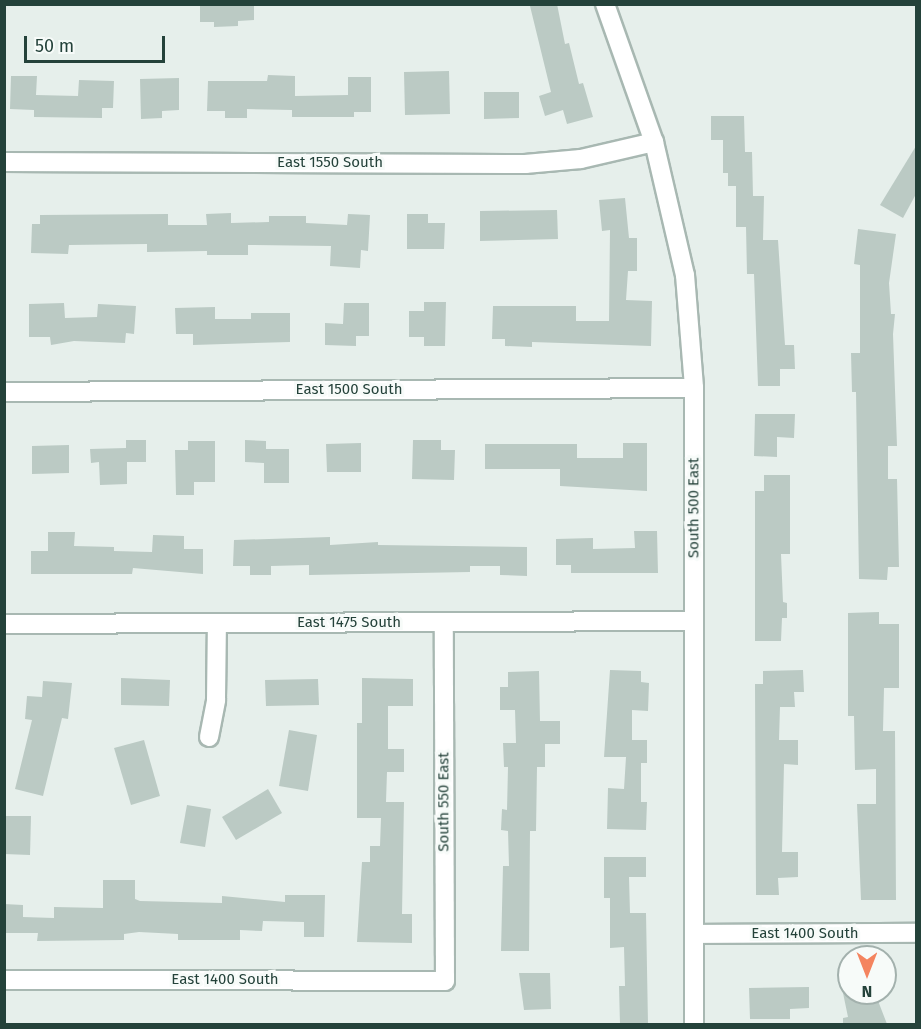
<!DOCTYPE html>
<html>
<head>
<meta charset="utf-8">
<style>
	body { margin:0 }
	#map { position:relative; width:921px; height:1029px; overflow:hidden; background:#e6efeb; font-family:"Fira Sans",sans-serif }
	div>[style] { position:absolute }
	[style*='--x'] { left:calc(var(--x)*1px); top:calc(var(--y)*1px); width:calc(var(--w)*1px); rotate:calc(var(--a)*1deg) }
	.building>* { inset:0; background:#bbcac4 }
	.roads { filter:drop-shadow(2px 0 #a8b8b2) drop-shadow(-2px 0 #a8b8b2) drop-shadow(0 2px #a8b8b2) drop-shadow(0 -2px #a8b8b2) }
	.street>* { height:18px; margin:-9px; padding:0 9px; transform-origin:9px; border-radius:9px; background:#fff }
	span { translate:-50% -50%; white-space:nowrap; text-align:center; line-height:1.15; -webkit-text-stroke:6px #f7fbf9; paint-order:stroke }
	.street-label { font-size:15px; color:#24423a }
	.frame { position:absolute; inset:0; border:6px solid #24423a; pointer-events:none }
	.north { position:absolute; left:837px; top:945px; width:60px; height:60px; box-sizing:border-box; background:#f7fbf9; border:2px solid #a3b1ad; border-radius:50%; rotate:180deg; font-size:16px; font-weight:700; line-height:24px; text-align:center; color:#24423a }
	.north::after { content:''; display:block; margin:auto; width:21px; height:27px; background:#f4845f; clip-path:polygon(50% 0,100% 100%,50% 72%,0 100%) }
	.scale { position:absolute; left:24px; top:36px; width:141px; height:27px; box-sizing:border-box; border:3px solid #24423a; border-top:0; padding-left:8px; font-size:18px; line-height:21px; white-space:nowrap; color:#24423a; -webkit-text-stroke:4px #f7fbf9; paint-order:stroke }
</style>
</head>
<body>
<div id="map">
	<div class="building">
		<i style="clip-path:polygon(200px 4px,254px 4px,254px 20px,238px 21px,238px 26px,214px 27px,214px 22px,200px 22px)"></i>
		<i style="clip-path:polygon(557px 4px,565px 44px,569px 43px,579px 84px,583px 83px,593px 117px,567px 124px,563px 110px,545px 116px,539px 96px,551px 92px,530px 6px)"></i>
		<i style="clip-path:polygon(449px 71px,450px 114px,405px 115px,404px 72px)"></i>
		<i style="clip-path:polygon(268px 75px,295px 76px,295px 96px,348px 95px,348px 77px,371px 77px,371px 112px,354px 112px,354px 117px,292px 117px,292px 110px,247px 109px,247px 118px,225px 118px,225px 111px,207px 111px,208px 81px,267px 81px)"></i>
		<i style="clip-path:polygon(11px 76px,37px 76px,36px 95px,78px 96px,79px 80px,114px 81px,113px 108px,102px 108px,102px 118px,34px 117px,34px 110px,10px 109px)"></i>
		<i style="clip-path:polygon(179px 78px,179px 110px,162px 111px,162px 118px,141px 119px,140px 79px)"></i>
		<i style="clip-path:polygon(484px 92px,519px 92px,519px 118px,484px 119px)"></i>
		<i style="clip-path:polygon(711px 116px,744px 116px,745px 152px,752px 152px,753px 196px,764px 196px,763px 240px,778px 240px,785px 345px,794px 345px,795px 369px,780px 369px,780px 386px,758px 386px,754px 274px,747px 274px,746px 227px,736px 227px,736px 186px,728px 186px,728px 173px,723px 173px,723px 140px,711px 140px)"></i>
		<i style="clip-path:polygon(916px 146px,916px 194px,903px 218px,880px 205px)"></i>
		<i style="clip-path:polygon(625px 198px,629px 238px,637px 238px,637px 271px,628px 271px,626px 300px,652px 301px,651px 346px,532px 342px,532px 347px,505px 346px,505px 339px,492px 339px,493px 306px,576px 306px,576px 321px,609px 321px,610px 230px,602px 231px,599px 200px)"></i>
		<i style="clip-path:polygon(557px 210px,558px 239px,480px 241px,480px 211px)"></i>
		<i style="clip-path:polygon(231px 213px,231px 223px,269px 222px,269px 216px,306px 216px,306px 223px,347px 225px,348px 214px,370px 215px,368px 251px,361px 250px,360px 268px,330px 266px,331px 246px,248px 245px,248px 255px,207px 255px,207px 251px,147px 252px,147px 244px,69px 245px,68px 254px,31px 253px,32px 224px,40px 224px,40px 215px,168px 214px,168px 225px,207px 225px,206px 214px)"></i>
		<i style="clip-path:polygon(407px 214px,428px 214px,428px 223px,445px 223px,444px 249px,407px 249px)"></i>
		<i style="clip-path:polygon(858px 229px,896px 234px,889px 283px,891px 314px,895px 314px,893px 334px,897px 446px,888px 446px,888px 479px,897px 479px,899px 567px,888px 567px,887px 580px,859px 579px,856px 392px,852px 392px,851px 353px,860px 353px,860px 265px,854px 264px)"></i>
		<i style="clip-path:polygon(424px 302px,446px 302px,445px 346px,424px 346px,424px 337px,409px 337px,409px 311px,424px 311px)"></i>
		<i style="clip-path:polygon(64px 303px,65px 318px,97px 317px,98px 304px,136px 306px,134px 334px,126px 333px,125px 343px,74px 341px,51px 345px,50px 337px,29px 337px,29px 304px)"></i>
		<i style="clip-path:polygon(344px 303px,369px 303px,369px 336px,356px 336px,356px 346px,325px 345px,325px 323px,343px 324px)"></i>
		<i style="clip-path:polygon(215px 307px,215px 319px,251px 319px,251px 313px,290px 313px,290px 342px,193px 345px,193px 334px,176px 334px,175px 308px)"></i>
		<i style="clip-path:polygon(755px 414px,795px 414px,794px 438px,777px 437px,777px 457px,754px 456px)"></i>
		<i style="clip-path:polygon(126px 440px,146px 440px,146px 462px,127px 462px,127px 484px,100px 485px,99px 462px,91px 463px,90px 449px,126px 448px)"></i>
		<i style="clip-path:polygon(245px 440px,266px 441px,266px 449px,289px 449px,289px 483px,264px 483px,264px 463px,245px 462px)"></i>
		<i style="clip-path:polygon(413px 440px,441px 440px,441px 450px,455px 450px,454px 480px,412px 479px)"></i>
		<i style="clip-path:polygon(188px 441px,215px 441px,215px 482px,194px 482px,194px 495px,176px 495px,175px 450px,188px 450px)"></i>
		<i style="clip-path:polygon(361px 443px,361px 472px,327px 472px,326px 444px)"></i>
		<i style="clip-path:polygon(623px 443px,647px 443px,647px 491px,560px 486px,560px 469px,485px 469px,485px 444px,577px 444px,577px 458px,623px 458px)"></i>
		<i style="clip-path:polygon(69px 445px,69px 473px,32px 474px,32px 446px)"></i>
		<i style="clip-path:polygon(764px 475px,790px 475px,790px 554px,781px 554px,783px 602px,787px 603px,787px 618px,782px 618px,781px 641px,755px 641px,755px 491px,764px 491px)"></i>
		<i style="clip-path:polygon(634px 531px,657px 531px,658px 573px,571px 573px,571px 565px,556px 565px,556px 539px,593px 538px,593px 549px,635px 548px)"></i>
		<i style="clip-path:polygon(48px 532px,75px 532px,74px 546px,114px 547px,114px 551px,152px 552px,153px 535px,184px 536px,184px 549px,203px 549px,203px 574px,133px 568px,132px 574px,31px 574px,31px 551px,48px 551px)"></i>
		<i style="clip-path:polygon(330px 537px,330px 545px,378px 542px,378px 545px,527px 547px,527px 576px,500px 575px,500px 566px,470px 566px,470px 572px,309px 575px,309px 565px,271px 566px,271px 575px,250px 575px,250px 566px,233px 566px,234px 540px)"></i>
		<i style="clip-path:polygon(879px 612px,879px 624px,899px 624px,899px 688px,884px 688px,883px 731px,895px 731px,896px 900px,861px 900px,857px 804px,876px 804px,876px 769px,855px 770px,854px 716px,848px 716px,848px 613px)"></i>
		<i style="clip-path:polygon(610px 670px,641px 671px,641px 682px,649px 683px,648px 711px,632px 710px,632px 740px,647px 740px,647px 763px,641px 763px,641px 802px,647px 802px,646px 830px,607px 829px,608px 788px,624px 789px,626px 757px,604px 757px)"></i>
		<i style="clip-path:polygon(803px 670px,804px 692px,794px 692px,795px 707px,780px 707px,779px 740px,798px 740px,798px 765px,784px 764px,782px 852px,798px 852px,798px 877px,778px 878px,779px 895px,756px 895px,755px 684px,763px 684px,763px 671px)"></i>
		<i style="clip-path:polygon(539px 671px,540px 721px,560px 721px,560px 744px,545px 744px,545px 767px,537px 767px,536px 831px,530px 831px,529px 951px,501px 951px,503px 866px,509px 866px,508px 831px,501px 830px,502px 809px,507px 810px,508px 767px,504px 767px,503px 743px,516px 743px,515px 710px,500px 710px,500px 687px,508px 687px,508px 672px)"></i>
		<i style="clip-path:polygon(121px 678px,170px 680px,169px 706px,121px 705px)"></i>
		<i style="clip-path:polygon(362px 678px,413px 679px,413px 706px,388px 706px,388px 749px,404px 749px,404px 772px,387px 772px,386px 802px,404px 802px,402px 914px,412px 914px,412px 943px,357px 942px,362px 862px,370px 862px,370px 846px,380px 846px,381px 818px,357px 818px,357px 723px,362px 723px)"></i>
		<i style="clip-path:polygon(318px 679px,319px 705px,266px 706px,265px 680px)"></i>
		<i style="clip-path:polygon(43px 681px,72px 683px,68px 719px,62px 718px,43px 796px,15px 789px,32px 720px,25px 719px,27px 696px,42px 697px)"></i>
		<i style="clip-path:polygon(289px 730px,317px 735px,308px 791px,279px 786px)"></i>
		<i style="clip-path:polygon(144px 740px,160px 796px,131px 805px,114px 748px)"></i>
		<i style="clip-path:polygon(268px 789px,282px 813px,236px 840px,222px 817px)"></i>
		<i style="clip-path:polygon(187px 805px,211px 809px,205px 847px,180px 843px)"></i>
		<i style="clip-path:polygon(5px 816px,31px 816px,30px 855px,4px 854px)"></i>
		<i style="clip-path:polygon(604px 857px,646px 857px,646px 877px,629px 877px,630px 913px,646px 913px,648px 1024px,620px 1024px,619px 986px,625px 986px,624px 947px,610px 948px,610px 898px,604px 898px)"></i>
		<i style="clip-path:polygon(103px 880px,135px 880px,135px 899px,140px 901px,222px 903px,222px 896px,285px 902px,285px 895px,325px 895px,324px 937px,304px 937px,304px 922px,263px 921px,262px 931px,240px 930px,240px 940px,178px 940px,178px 934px,139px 932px,124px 934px,124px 940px,37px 941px,38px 933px,4px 933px,4px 904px,23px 905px,23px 917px,54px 918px,54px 907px,103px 908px)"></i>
		<i style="clip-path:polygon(519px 973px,550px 973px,551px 1009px,524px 1010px)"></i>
		<i style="clip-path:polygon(809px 987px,809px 1008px,790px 1009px,790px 1019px,750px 1019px,749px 988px)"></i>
		<i style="clip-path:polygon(843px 993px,875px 993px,887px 1024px,843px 1024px,843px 1018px,848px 1017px)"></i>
	</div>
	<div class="roads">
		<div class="street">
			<i style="--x:605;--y:4;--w:146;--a:70.5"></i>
			<i style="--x:654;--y:142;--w:137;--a:76.9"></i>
			<i style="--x:685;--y:275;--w:113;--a:85.4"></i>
			<i style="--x:694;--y:388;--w:636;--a:90"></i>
			<i style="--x:4;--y:162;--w:521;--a:0.22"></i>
			<i style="--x:525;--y:164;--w:56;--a:-5.1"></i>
			<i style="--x:581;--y:159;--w:75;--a:-13.1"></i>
			<i style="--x:4;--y:392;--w:690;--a:-0.33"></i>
			<i style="--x:4;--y:624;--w:690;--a:-0.25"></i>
			<i style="--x:209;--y:737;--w:38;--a:-79"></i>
			<i style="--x:216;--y:700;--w:77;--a:-89.3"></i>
			<i style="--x:694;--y:934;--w:222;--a:-0.3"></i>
			<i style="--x:4;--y:980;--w:441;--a:0.1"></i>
			<i style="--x:445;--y:981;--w:359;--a:-90.2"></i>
		</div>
	</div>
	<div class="street-label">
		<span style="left:330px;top:163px">East 1550 South</span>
		<span style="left:349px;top:390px">East 1500 South</span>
		<span style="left:694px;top:508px;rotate:-90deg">South 500 East</span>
		<span style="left:349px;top:623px">East 1475 South</span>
		<span style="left:444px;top:802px;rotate:-90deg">South 550 East</span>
		<span style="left:805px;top:934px">East 1400 South</span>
		<span style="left:225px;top:980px">East 1400 South</span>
	</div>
	<div class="frame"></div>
	<div class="north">N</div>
	<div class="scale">50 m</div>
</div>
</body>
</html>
